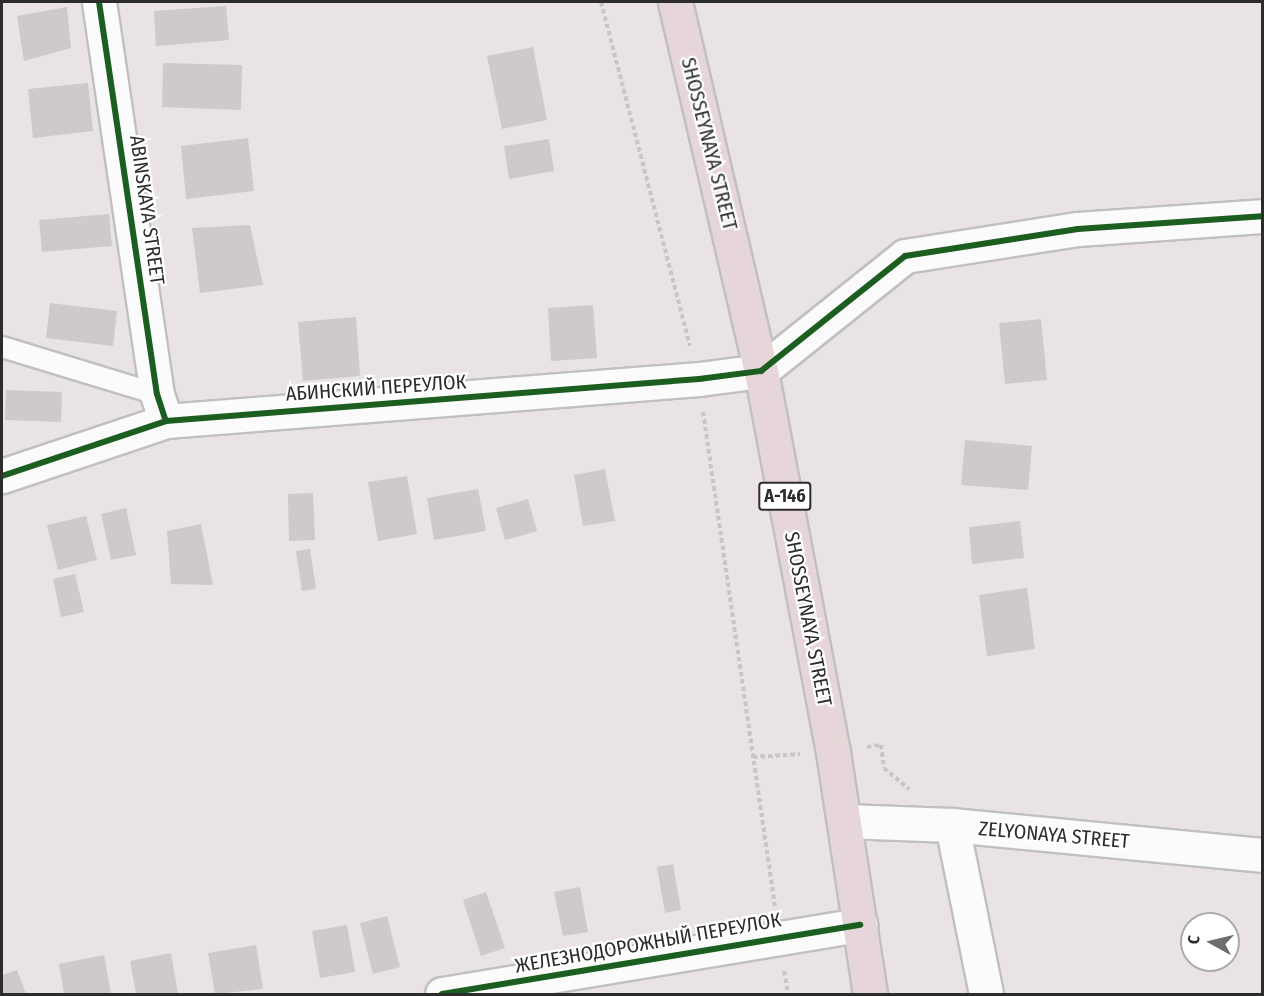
<!DOCTYPE html>
<html>
<head>
<meta charset="utf-8">
<style>
	body { margin:0 }
	#map { position:relative; width:1264px; height:996px; overflow:hidden; background:#e9e3e4; font-family:"Fira Sans Condensed",sans-serif }
	div>[style] { position:absolute }
	[style*='--x'] { left:calc(var(--x)*1px); top:calc(var(--y)*1px); width:calc(var(--w)*1px); rotate:calc(var(--a)*1deg) }
	.building>* { inset:0; background:#cec9ca }
	.path>* { height:4px; margin-top:-2px; transform-origin:0; background:repeating-linear-gradient(90deg,#c6c6c6 0 4.5px,transparent 0 7.5px) }
	.roads { filter:drop-shadow(2px 0 #c0c0c0) drop-shadow(-2px 0 #c0c0c0) drop-shadow(0 2px #c0c0c0) drop-shadow(0 -2px #c0c0c0) }
	.service>* { height:20px; margin:-10px; padding:0 10px; transform-origin:10px; border-radius:10px; background:#fcfbfb }
	.minor>* { height:33px; margin:-16.5px; padding:0 16.5px; transform-origin:16.5px; border-radius:16.5px; background:#fcfbfb }
	.trunk>* { height:33px; margin:-16.5px; padding:0 16.5px; transform-origin:16.5px; border-radius:16.5px; background:#e6d6d9 }
	.cycleway>* { height:6px; margin:-3px; padding:0 3px; transform-origin:3px; border-radius:3px; background:#1b5e20 }
	span { translate:-50% -50%; white-space:nowrap; text-align:center; line-height:1.15; -webkit-text-stroke:4.5px #fff; paint-order:stroke }
	.shield-label span { padding:2px 4px; background:#fff; border:2px solid; border-radius:4px; -webkit-text-stroke-width:0 }
	.shield-label { font-size:18px; color:#2c2c2c; font-weight:700 }
	.street-label { font-size:20px; color:#2c2c2c }
	.frame { position:absolute; inset:0; border:3px solid #2c2c2c; pointer-events:none }
	.north { position:absolute; left:1180px; top:912px; width:60px; height:60px; box-sizing:border-box; background:#fff; border:2px solid #ababab; border-radius:50%; rotate:278deg; font-size:16px; font-weight:700; line-height:24px; text-align:center; color:#2c2c2c }
	.north::after { content:''; display:block; margin:auto; width:21px; height:27px; background:#6e6c6c; clip-path:polygon(50% 0,100% 100%,50% 72%,0 100%) }
</style>
</head>
<body>
<div id="map">
	<div class="building">
		<i style="clip-path:polygon(226px 6px,229px 40px,156px 46px,154px 11px)"></i>
		<i style="clip-path:polygon(67px 7px,71px 48px,24px 61px,17px 16px)"></i>
		<i style="clip-path:polygon(533px 47px,547px 120px,502px 129px,487px 56px)"></i>
		<i style="clip-path:polygon(163px 63px,242px 65px,241px 110px,162px 107px)"></i>
		<i style="clip-path:polygon(88px 83px,93px 131px,33px 138px,28px 89px)"></i>
		<i style="clip-path:polygon(248px 138px,254px 191px,186px 199px,181px 146px)"></i>
		<i style="clip-path:polygon(549px 139px,554px 171px,509px 179px,504px 146px)"></i>
		<i style="clip-path:polygon(109px 214px,112px 246px,42px 252px,39px 220px)"></i>
		<i style="clip-path:polygon(250px 225px,263px 285px,200px 293px,192px 228px)"></i>
		<i style="clip-path:polygon(50px 303px,117px 311px,113px 346px,46px 338px)"></i>
		<i style="clip-path:polygon(593px 305px,597px 358px,551px 361px,548px 308px)"></i>
		<i style="clip-path:polygon(356px 317px,360px 376px,303px 381px,298px 322px)"></i>
		<i style="clip-path:polygon(1041px 319px,1047px 380px,1005px 384px,999px 323px)"></i>
		<i style="clip-path:polygon(6px 390px,62px 392px,61px 422px,5px 420px)"></i>
		<i style="clip-path:polygon(965px 440px,1032px 446px,1028px 490px,961px 485px)"></i>
		<i style="clip-path:polygon(605px 469px,615px 521px,583px 526px,574px 475px)"></i>
		<i style="clip-path:polygon(407px 476px,417px 534px,378px 541px,368px 482px)"></i>
		<i style="clip-path:polygon(478px 489px,486px 531px,434px 540px,427px 498px)"></i>
		<i style="clip-path:polygon(313px 493px,315px 540px,289px 541px,288px 494px)"></i>
		<i style="clip-path:polygon(528px 499px,537px 531px,505px 540px,496px 508px)"></i>
		<i style="clip-path:polygon(126px 508px,136px 555px,111px 560px,101px 514px)"></i>
		<i style="clip-path:polygon(86px 516px,97px 560px,58px 570px,47px 525px)"></i>
		<i style="clip-path:polygon(1020px 521px,1024px 558px,972px 564px,969px 527px)"></i>
		<i style="clip-path:polygon(201px 524px,213px 585px,171px 584px,167px 531px)"></i>
		<i style="clip-path:polygon(310px 549px,316px 589px,302px 591px,296px 551px)"></i>
		<i style="clip-path:polygon(75px 574px,84px 612px,61px 617px,53px 579px)"></i>
		<i style="clip-path:polygon(1027px 588px,1035px 649px,987px 656px,979px 595px)"></i>
		<i style="clip-path:polygon(673px 864px,681px 910px,665px 913px,657px 867px)"></i>
		<i style="clip-path:polygon(580px 887px,588px 932px,563px 936px,554px 892px)"></i>
		<i style="clip-path:polygon(486px 892px,505px 948px,481px 956px,463px 900px)"></i>
		<i style="clip-path:polygon(387px 916px,400px 967px,373px 974px,360px 923px)"></i>
		<i style="clip-path:polygon(347px 925px,355px 972px,320px 978px,312px 931px)"></i>
		<i style="clip-path:polygon(256px 945px,263px 989px,215px 994px,208px 953px)"></i>
		<i style="clip-path:polygon(171px 953px,178px 994px,136px 994px,130px 961px)"></i>
		<i style="clip-path:polygon(104px 955px,111px 994px,64px 994px,59px 964px)"></i>
		<i style="clip-path:polygon(17px 970px,26px 994px,2px 994px,2px 975px)"></i>
	</div>
	<div class="path">
		<i style="--x:601;--y:2;--w:355;--a:75.5"></i>
		<i style="--x:703;--y:412;--w:500;--a:81.72"></i>
		<i style="--x:867;--y:747;--w:14;--a:-8"></i>
		<i style="--x:881;--y:745;--w:23;--a:83"></i>
		<i style="--x:884;--y:768;--w:33;--a:40"></i>
		<i style="--x:753;--y:757;--w:47;--a:-3.7"></i>
		<i style="--x:784;--y:971;--w:23;--a:80"></i>
	</div>
	<div class="roads">
		<div class="service">
			<i style="--x:2;--y:347;--w:162;--a:16.9"></i>
		</div>
		<div class="minor">
			<i style="--x:99;--y:2;--w:396;--a:81.6"></i>
			<i style="--x:157;--y:394;--w:28;--a:72"></i>
			<i style="--x:2;--y:476;--w:173;--a:-18.5"></i>
			<i style="--x:166;--y:421;--w:535;--a:-4.51"></i>
			<i style="--x:699;--y:379;--w:63;--a:-7.4"></i>
			<i style="--x:761;--y:371;--w:184;--a:-38.6"></i>
			<i style="--x:905;--y:256;--w:175;--a:-8.9"></i>
			<i style="--x:1078;--y:229;--w:184;--a:-4"></i>
			<i style="--x:845;--y:821;--w:107;--a:2.1"></i>
			<i style="--x:952;--y:825;--w:311;--a:5.5"></i>
			<i style="--x:952;--y:825;--w:172;--a:78.6"></i>
			<i style="--x:442;--y:994;--w:424;--a:-9.4"></i>
		</div>
		<div class="trunk">
			<i style="--x:675;--y:2;--w:379;--a:76.9"></i>
			<i style="--x:761;--y:371;--w:388;--a:79.3"></i>
			<i style="--x:833;--y:752;--w:245;--a:81.3"></i>
		</div>
	</div>
	<div class="cycleway">
		<i style="--x:99;--y:2;--w:396;--a:81.6"></i>
		<i style="--x:157;--y:394;--w:28;--a:72"></i>
		<i style="--x:2;--y:476;--w:173;--a:-18.5"></i>
		<i style="--x:166;--y:421;--w:535;--a:-4.51"></i>
		<i style="--x:699;--y:379;--w:63;--a:-7.4"></i>
		<i style="--x:761;--y:371;--w:184;--a:-38.6"></i>
		<i style="--x:905;--y:256;--w:175;--a:-8.9"></i>
		<i style="--x:1078;--y:229;--w:184;--a:-4"></i>
		<i style="--x:442;--y:994;--w:424;--a:-9.4"></i>
	</div>
	<div class="shield-label">
		<span style="left:785px;top:496px">А-146</span>
	</div>
	<div class="street-label">
		<span style="left:709px;top:144px;rotate:76deg">SHOSSEYNAYA STREET</span>
		<span style="left:147px;top:210px;rotate:82deg">ABINSKAYA STREET</span>
		<span style="left:376px;top:388px;rotate:-4deg">АБИНСКИЙ ПЕРЕУЛОК</span>
		<span style="left:808px;top:619px;rotate:79deg">SHOSSEYNAYA STREET</span>
		<span style="left:1054px;top:835px;rotate:5deg">ZELYONAYA STREET</span>
		<span style="left:648px;top:943px;rotate:-10deg">ЖЕЛЕЗНОДОРОЖНЫЙ ПЕРЕУЛОК</span>
	</div>
	<div class="frame"></div>
	<div class="north">С</div>
</div>
</body>
</html>
